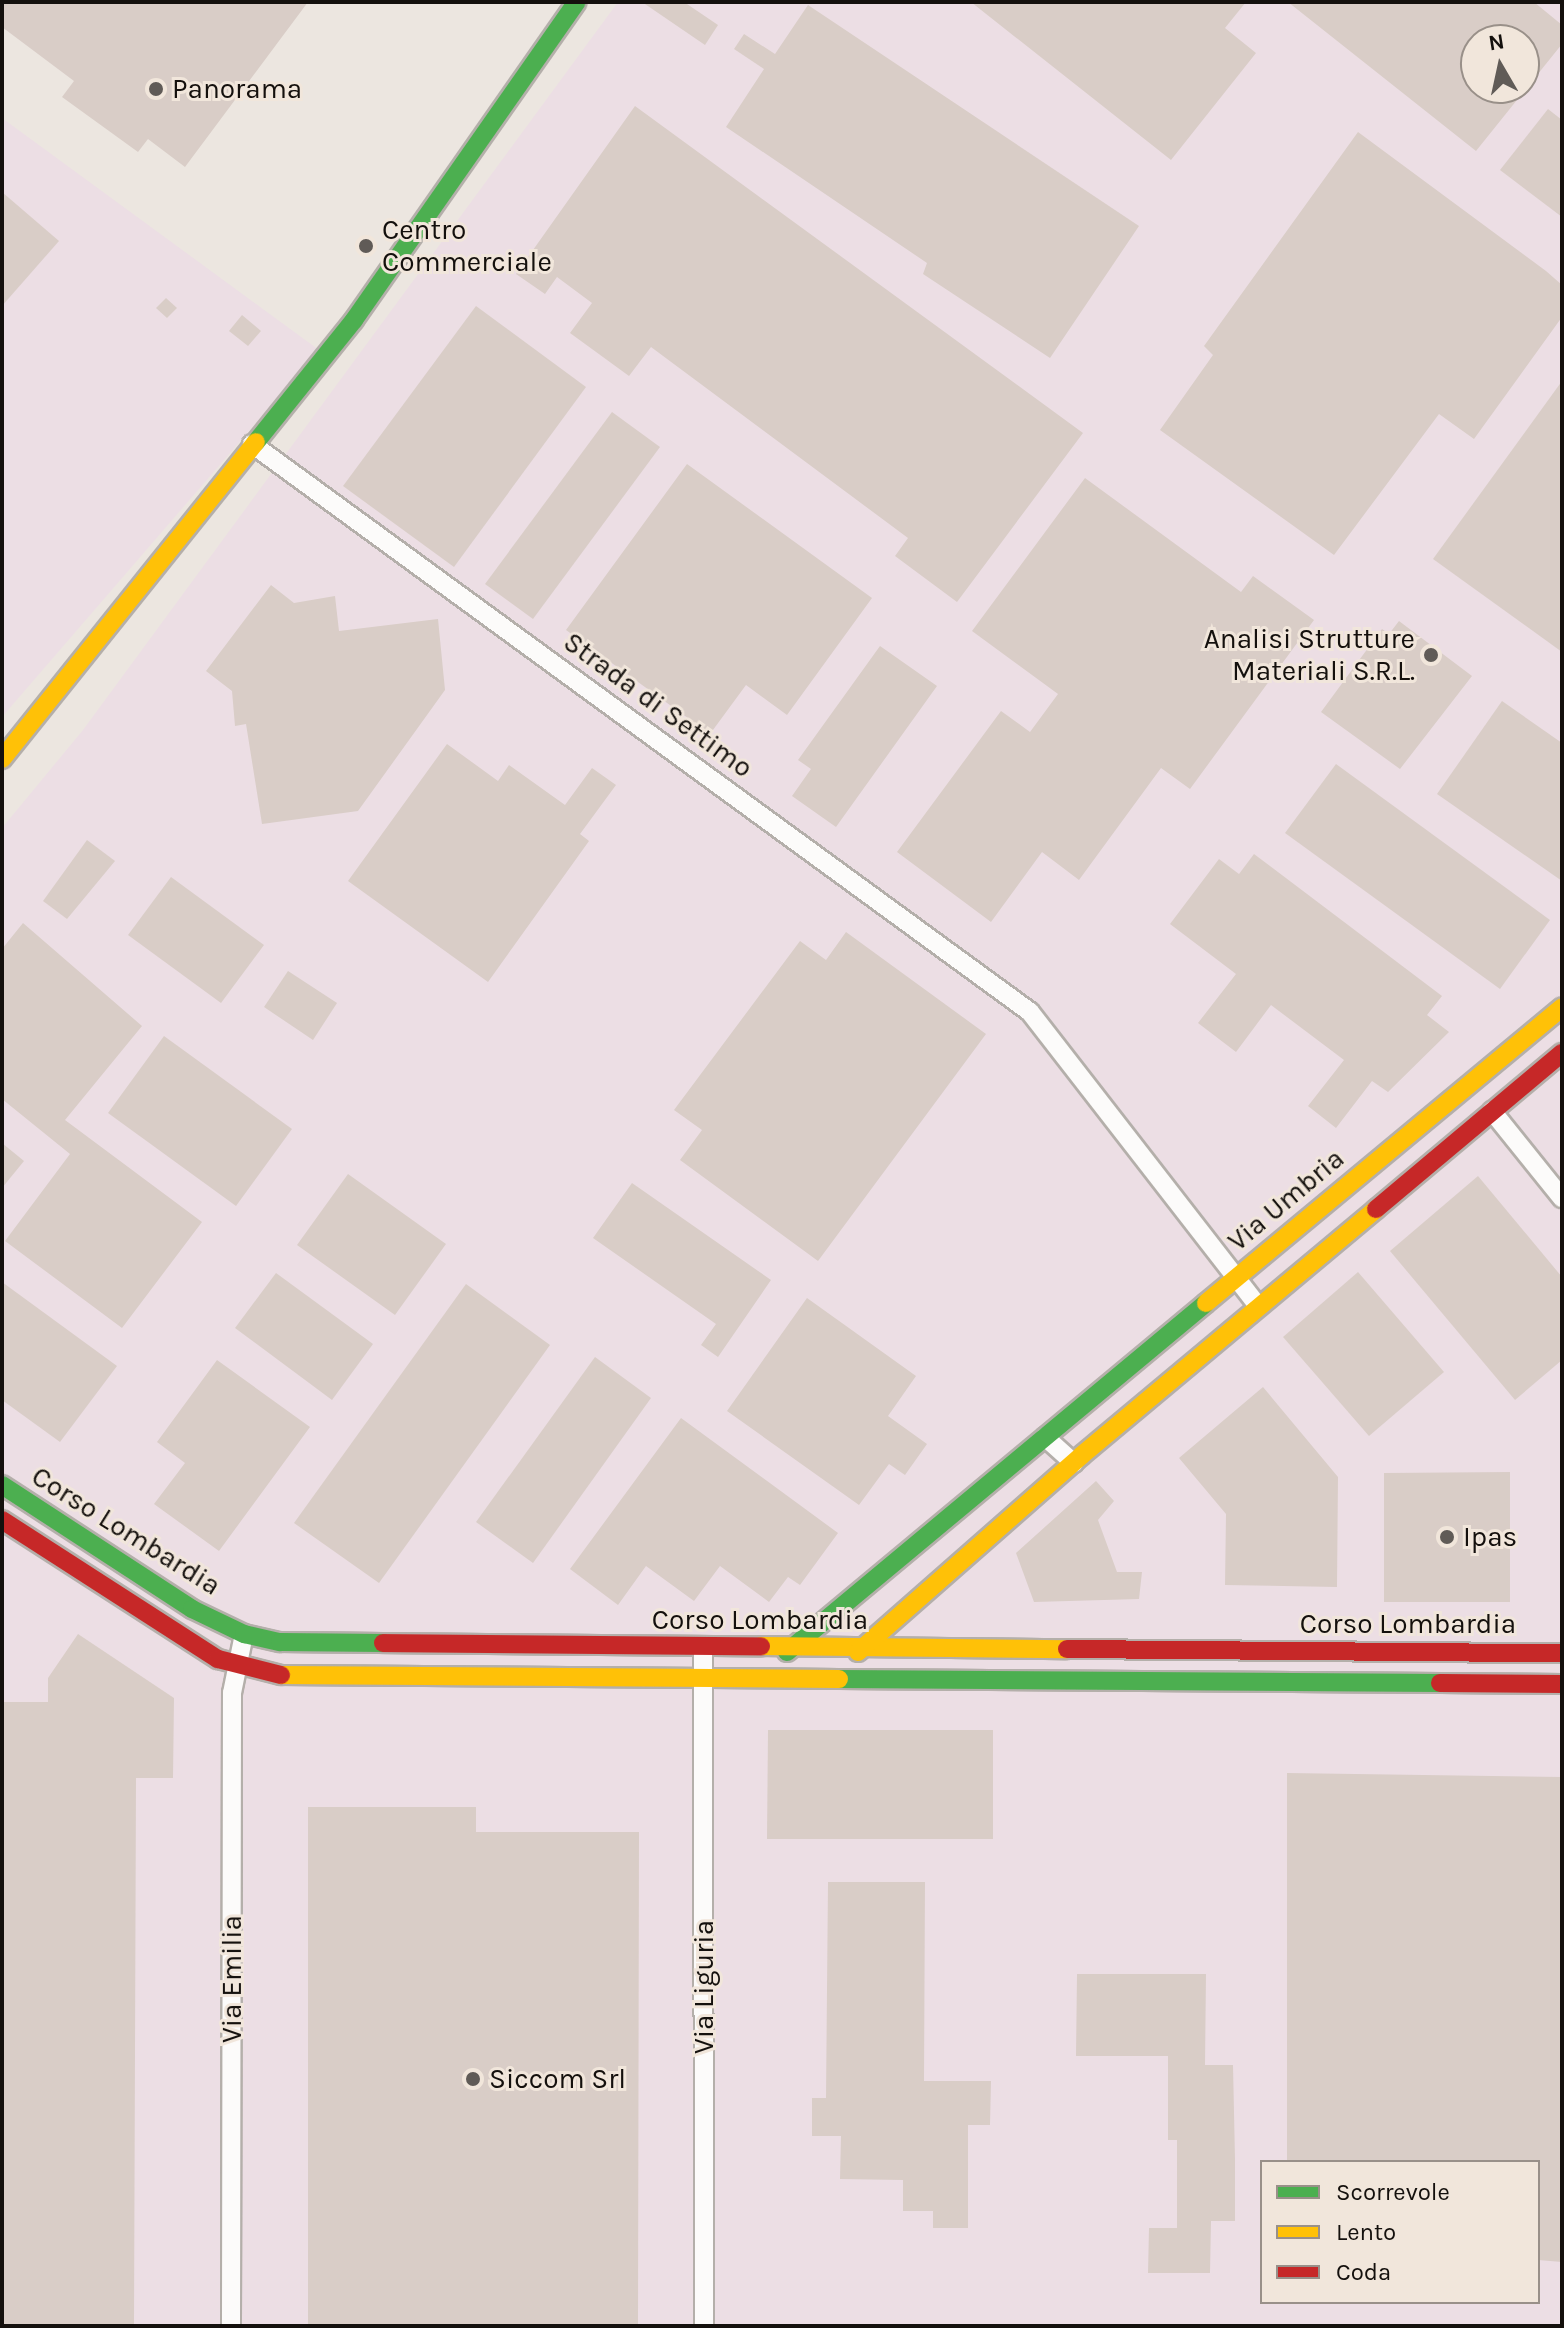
<!DOCTYPE html>
<html>
<head>
<meta charset="utf-8">
<style>
	body { margin:0 }
	#map { position:relative; width:1564px; height:2328px; overflow:hidden; background:#ece6e0; font-family:Karla,sans-serif }
	div>[style] { position:absolute }
	[style*='--x'] { left:calc(var(--x)*1px); top:calc(var(--y)*1px); width:calc(var(--w)*1px); rotate:calc(var(--a)*1deg) }
	.industrial>* { inset:0; background:#ecdee4 }
	.building>* { inset:0; background:#d9cdc7 }
	.roads { filter:drop-shadow(2px 0 #b4afaa) drop-shadow(-2px 0 #b4afaa) drop-shadow(0 2px #b4afaa) drop-shadow(0 -2px #b4afaa) }
	.street>* { height:18px; margin:-9px; padding:0 9px; transform-origin:9px; border-radius:9px; background:#fcfbfa }
	.fast>* { height:18px; margin:-9px; padding:0 9px; transform-origin:9px; border-radius:9px; background:#4caf50 }
	.slow>* { height:18px; margin:-9px; padding:0 9px; transform-origin:9px; border-radius:9px; background:#ffc107 }
	.jam>* { height:18px; margin:-9px; padding:0 9px; transform-origin:9px; border-radius:9px; background:#c62828 }
	.dots>* { width:22px; height:22px; translate:-50% -50%; box-sizing:border-box; border:4px solid #f1e6db; border-radius:50% }
	span { translate:-50% -50%; white-space:nowrap; text-align:center; line-height:1.15; -webkit-text-stroke:6px #f1e6db; paint-order:stroke }
	.poi-label { font-size:28px; color:#14100d }
	.left { translate:0 -50%; text-align:left }
	.right { translate:-100% -50%; text-align:right }
	.street-label { font-size:28px; color:#14100d }
	.frame { position:absolute; inset:0; border:4px solid #14100d; pointer-events:none }
	.legend { position:absolute; left:1260px; top:2160px; width:280px; height:144px; box-sizing:border-box; background:#f1e6db; border:2px solid #999089; margin:0; padding:10px 14px; list-style:none; font-size:24px; color:#14100d }
	.legend li { display:flex; align-items:center; gap:16px; height:40px }
	.legend b { width:40px; border:2px solid #999089 }
	.north { position:absolute; left:1460px; top:24px; width:80px; height:80px; box-sizing:border-box; background:#f1e6db; border:2px solid #999089; border-radius:50%; rotate:351deg; font-size:22px; font-weight:700; line-height:32px; text-align:center; color:#14100d }
	.north::after { content:''; display:block; margin:auto; width:28px; height:36px; background:#605b57; clip-path:polygon(50% 0,100% 100%,50% 72%,0 100%) }
</style>
</head>
<body>
<div id="map">
	<div class="industrial">
		<i style="clip-path:polygon(evenodd,618px 2px,1562px 2px,1562px 2326px,2px 2326px,2px 828px,83px 730px,618px 2px,1476px 40px,1524px 40px,1524px 88px,1476px 88px,1476px 40px,618px 2px,1262px 2162px,1538px 2162px,1538px 2302px,1262px 2302px,1262px 2162px)"></i>
		<i style="clip-path:polygon(2px 118px,319px 350px,2px 717px)"></i>
	</div>
	<div class="building">
		<i style="clip-path:polygon(2px 2px,308px 2px,185px 167px,148px 139px,138px 152px,62px 97px,74px 81px,2px 27px)"></i>
		<i style="clip-path:polygon(642px 2px,684px 2px,718px 25px,705px 45px)"></i>
		<i style="clip-path:polygon(971px 2px,1246px 2px,1225px 28px,1256px 53px,1171px 160px)"></i>
		<i style="clip-path:polygon(evenodd,1288px 2px,1534px 2px,1562px 25px,1562px 44px,1476px 151px,1288px 2px,1476px 40px,1524px 40px,1524px 88px,1476px 88px,1476px 40px)"></i>
		<i style="clip-path:polygon(808px 5px,1139px 226px,1050px 358px,923px 274px,927px 263px,726px 127px,764px 69px,734px 49px,744px 34px,775px 54px)"></i>
		<i style="clip-path:polygon(635px 106px,1083px 433px,957px 602px,895px 556px,908px 538px,651px 347px,629px 376px,570px 333px,592px 303px,557px 277px,545px 294px,516px 274px)"></i>
		<i style="clip-path:polygon(1548px 109px,1562px 120px,1562px 217px,1500px 170px)"></i>
		<i style="clip-path:polygon(1358px 132px,1546px 271px,1562px 285px,1562px 317px,1474px 439px,1439px 414px,1334px 555px,1160px 430px,1213px 355px,1204px 346px)"></i>
		<i style="clip-path:polygon(2px 192px,59px 241px,2px 306px)"></i>
		<i style="clip-path:polygon(166px 298px,177px 308px,167px 318px,156px 308px)"></i>
		<i style="clip-path:polygon(476px 306px,586px 387px,454px 567px,343px 486px)"></i>
		<i style="clip-path:polygon(242px 315px,261px 331px,248px 346px,229px 331px)"></i>
		<i style="clip-path:polygon(1562px 381px,1562px 652px,1433px 559px)"></i>
		<i style="clip-path:polygon(612px 412px,660px 447px,533px 619px,485px 584px)"></i>
		<i style="clip-path:polygon(687px 464px,872px 598px,787px 715px,746px 685px,710px 734px,566px 630px)"></i>
		<i style="clip-path:polygon(1085px 478px,1241px 592px,1253px 576px,1314px 620px,1190px 789px,1161px 768px,1079px 880px,1042px 852px,991px 922px,897px 852px,1001px 711px,1030px 732px,1058px 694px,972px 631px)"></i>
		<i style="clip-path:polygon(271px 585px,294px 603px,335px 596px,339px 631px,438px 619px,445px 690px,358px 811px,262px 824px,246px 724px,235px 726px,232px 691px,206px 671px)"></i>
		<i style="clip-path:polygon(1399px 621px,1472px 676px,1400px 769px,1321px 712px,1382px 629px,1389px 634px)"></i>
		<i style="clip-path:polygon(880px 646px,937px 686px,836px 827px,792px 796px,811px 769px,798px 760px)"></i>
		<i style="clip-path:polygon(1502px 701px,1562px 743px,1562px 881px,1437px 794px)"></i>
		<i style="clip-path:polygon(447px 744px,498px 781px,509px 765px,565px 805px,592px 768px,616px 785px,580px 834px,589px 841px,488px 982px,348px 881px)"></i>
		<i style="clip-path:polygon(1336px 764px,1550px 920px,1500px 989px,1285px 833px)"></i>
		<i style="clip-path:polygon(87px 840px,115px 861px,67px 919px,43px 901px)"></i>
		<i style="clip-path:polygon(1254px 854px,1442px 996px,1427px 1015px,1449px 1032px,1388px 1092px,1372px 1081px,1336px 1128px,1308px 1106px,1344px 1060px,1271px 1005px,1236px 1052px,1198px 1023px,1236px 974px,1170px 924px,1219px 859px,1239px 874px)"></i>
		<i style="clip-path:polygon(171px 877px,264px 945px,221px 1003px,128px 935px)"></i>
		<i style="clip-path:polygon(23px 923px,142px 1026px,65px 1120px,202px 1222px,122px 1328px,5px 1241px,70px 1154px,2px 1099px,2px 949px)"></i>
		<i style="clip-path:polygon(846px 932px,986px 1034px,818px 1261px,680px 1160px,702px 1130px,674px 1110px,800px 941px,826px 960px)"></i>
		<i style="clip-path:polygon(288px 971px,337px 1003px,313px 1040px,264px 1007px)"></i>
		<i style="clip-path:polygon(164px 1036px,292px 1129px,236px 1206px,108px 1113px)"></i>
		<i style="clip-path:polygon(2px 1143px,24px 1161px,2px 1188px)"></i>
		<i style="clip-path:polygon(348px 1174px,446px 1244px,395px 1315px,297px 1245px)"></i>
		<i style="clip-path:polygon(1478px 1176px,1562px 1277px,1562px 1360px,1515px 1400px,1390px 1251px)"></i>
		<i style="clip-path:polygon(632px 1183px,771px 1280px,718px 1357px,701px 1345px,716px 1324px,593px 1238px)"></i>
		<i style="clip-path:polygon(1358px 1272px,1444px 1372px,1369px 1436px,1283px 1337px)"></i>
		<i style="clip-path:polygon(276px 1273px,373px 1344px,332px 1400px,235px 1328px)"></i>
		<i style="clip-path:polygon(2px 1282px,117px 1366px,60px 1442px,2px 1400px)"></i>
		<i style="clip-path:polygon(466px 1284px,550px 1345px,379px 1583px,294px 1523px)"></i>
		<i style="clip-path:polygon(807px 1298px,916px 1376px,888px 1416px,927px 1444px,905px 1475px,889px 1464px,859px 1505px,727px 1411px)"></i>
		<i style="clip-path:polygon(595px 1357px,651px 1398px,533px 1563px,476px 1522px)"></i>
		<i style="clip-path:polygon(217px 1360px,310px 1427px,219px 1551px,154px 1504px,185px 1463px,157px 1442px)"></i>
		<i style="clip-path:polygon(1263px 1387px,1338px 1477px,1337px 1587px,1225px 1585px,1226px 1514px,1179px 1458px)"></i>
		<i style="clip-path:polygon(681px 1418px,838px 1533px,800px 1585px,788px 1577px,769px 1602px,720px 1566px,694px 1601px,646px 1566px,618px 1605px,570px 1569px)"></i>
		<i style="clip-path:polygon(1510px 1472px,1510px 1602px,1384px 1602px,1384px 1473px)"></i>
		<i style="clip-path:polygon(1096px 1481px,1114px 1501px,1098px 1520px,1117px 1572px,1142px 1572px,1139px 1599px,1034px 1602px,1016px 1553px)"></i>
		<i style="clip-path:polygon(78px 1634px,174px 1698px,173px 1778px,136px 1778px,134px 2326px,2px 2326px,2px 1702px,48px 1702px,48px 1678px)"></i>
		<i style="clip-path:polygon(768px 1730px,993px 1730px,993px 1839px,767px 1839px)"></i>
		<i style="clip-path:polygon(1287px 1773px,1562px 1777px,1562px 2262px,1538px 2260px,1538px 2162px,1287px 2162px)"></i>
		<i style="clip-path:polygon(308px 1807px,476px 1807px,476px 1832px,639px 1832px,638px 2326px,308px 2326px)"></i>
		<i style="clip-path:polygon(828px 1882px,925px 1882px,924px 2081px,991px 2081px,990px 2125px,968px 2125px,968px 2228px,933px 2228px,933px 2211px,903px 2211px,903px 2180px,840px 2179px,841px 2136px,812px 2136px,812px 2098px,826px 2098px)"></i>
		<i style="clip-path:polygon(1077px 1974px,1206px 1974px,1205px 2065px,1233px 2065px,1235px 2159px,1235px 2221px,1211px 2221px,1210px 2273px,1148px 2273px,1149px 2228px,1177px 2228px,1177px 2140px,1168px 2140px,1168px 2056px,1076px 2056px)"></i>
	</div>
	<div class="roads">
		<div class="street">
			<i style="--x:252;--y:444;--w:963;--a:36.13"></i>
			<i style="--x:1030;--y:1012;--w:373;--a:52.2"></i>
			<i style="--x:1492;--y:1111;--w:112;--a:51.2"></i>
			<i style="--x:1045;--y:1437;--w:39;--a:42"></i>
			<i style="--x:703;--y:1648;--w:678;--a:89.92"></i>
			<i style="--x:231;--y:2326;--w:633;--a:-89.91"></i>
			<i style="--x:232;--y:1693;--w:60;--a:-78.5"></i>
		</div>
		<div class="fast">
			<i style="--x:256;--y:442;--w:156;--a:-51.2"></i>
			<i style="--x:354;--y:320;--w:388;--a:-55"></i>
			<i style="--x:2;--y:1485;--w:227;--a:33.1"></i>
			<i style="--x:192;--y:1609;--w:58;--a:25.7"></i>
			<i style="--x:244;--y:1634;--w:37;--a:13"></i>
			<i style="--x:280;--y:1642;--w:103;--a:0.6"></i>
			<i style="--x:787;--y:1652;--w:545;--a:-39.79"></i>
			<i style="--x:839;--y:1679;--w:601;--a:0.38"></i>
		</div>
		<div class="slow">
			<i style="--x:2;--y:759;--w:406;--a:-51.3"></i>
			<i style="--x:1206;--y:1303;--w:463;--a:-39.7"></i>
			<i style="--x:761;--y:1646;--w:306;--a:0.6"></i>
			<i style="--x:858;--y:1652;--w:298;--a:-41.3"></i>
			<i style="--x:1082;--y:1455;--w:383;--a:-39.9"></i>
			<i style="--x:281;--y:1675;--w:558;--a:0.41"></i>
		</div>
		<div class="jam">
			<i style="--x:1376;--y:1209;--w:243;--a:-40"></i>
			<i style="--x:2;--y:1520;--w:257;--a:32.8"></i>
			<i style="--x:218;--y:1659;--w:65;--a:14.3"></i>
			<i style="--x:383;--y:1643;--w:378;--a:0.5"></i>
			<i style="--x:1067;--y:1649;--w:495;--a:0.5"></i>
			<i style="--x:1440;--y:1683;--w:122;--a:0.5"></i>
		</div>
	</div>
	<div class="dots">
		<i style="left:156px;top:89px;background:#605b57"></i>
		<i style="left:366px;top:246px;background:#605b57"></i>
		<i style="left:1431px;top:655px;background:#605b57"></i>
		<i style="left:1447px;top:1537px;background:#605b57"></i>
		<i style="left:473px;top:2079px;background:#605b57"></i>
	</div>
	<div class="poi-label">
		<span class="left" style="left:172px;top:89px">Panorama</span>
		<span class="left" style="left:382px;top:246px">Centro<br>Commerciale</span>
		<span class="right" style="left:1415px;top:655px">Analisi Strutture<br>Materiali S.R.L.</span>
		<span class="left" style="left:1463px;top:1537px">Ipas</span>
		<span class="left" style="left:489px;top:2079px">Siccom Srl</span>
	</div>
	<div class="street-label">
		<span style="left:658px;top:705px;rotate:36deg">Strada di Settimo</span>
		<span style="left:1286px;top:1200px;rotate:-40deg">Via Umbria</span>
		<span style="left:126px;top:1531px;rotate:32deg">Corso Lombardia</span>
		<span style="left:760px;top:1620px">Corso Lombardia</span>
		<span style="left:1408px;top:1624px">Corso Lombardia</span>
		<span style="left:232px;top:1979px;rotate:-90deg">Via Emilia</span>
		<span style="left:704px;top:1987px;rotate:-90deg">Via Liguria</span>
	</div>
	<div class="frame"></div>
	<ul class="legend">
	<li><b style="height:10px;background:#4caf50"></b>Scorrevole</li>
	<li><b style="height:10px;background:#ffc107"></b>Lento</li>
	<li><b style="height:10px;background:#c62828"></b>Coda</li>
	</ul>
	<div class="north">N</div>
</div>
</body>
</html>
